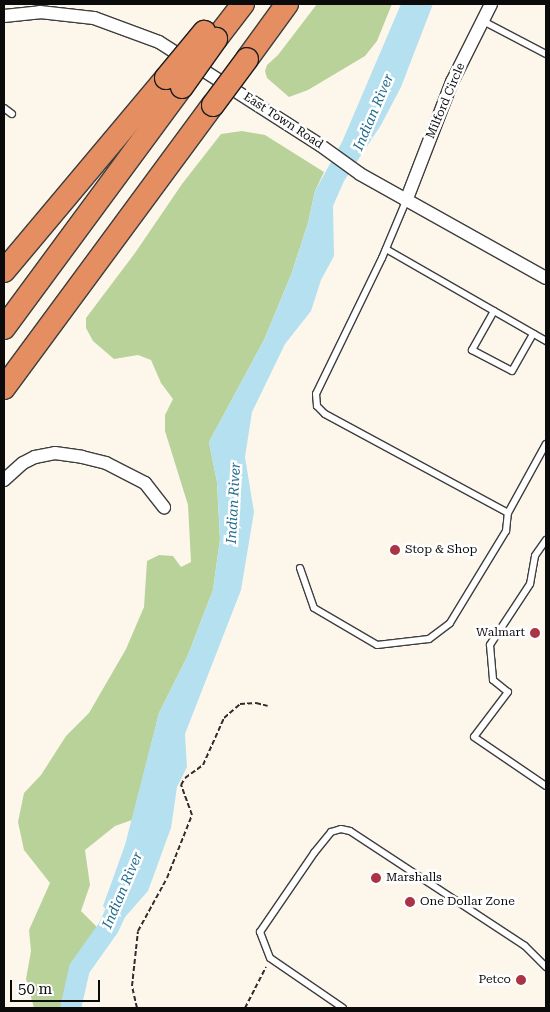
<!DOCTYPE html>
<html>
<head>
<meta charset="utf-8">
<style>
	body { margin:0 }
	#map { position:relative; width:550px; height:1012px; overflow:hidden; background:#fdf7eb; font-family:"Roboto Serif",serif }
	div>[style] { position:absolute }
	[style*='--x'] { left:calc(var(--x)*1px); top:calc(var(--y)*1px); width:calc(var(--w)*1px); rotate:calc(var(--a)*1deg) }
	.forest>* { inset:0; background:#b9d29a }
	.water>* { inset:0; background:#b5e0ef }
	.river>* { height:21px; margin:-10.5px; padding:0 10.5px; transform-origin:10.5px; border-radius:10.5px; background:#b5e0ef }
	.path>* { height:2px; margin-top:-1px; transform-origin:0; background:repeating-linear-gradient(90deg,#2d2d2d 0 5px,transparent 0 7.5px) }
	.roads { filter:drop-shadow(1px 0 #3e3e3e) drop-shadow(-1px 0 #3e3e3e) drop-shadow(0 1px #3e3e3e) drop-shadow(0 -1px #3e3e3e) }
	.service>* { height:6px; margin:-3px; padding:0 3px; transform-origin:3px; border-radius:3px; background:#fff }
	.minor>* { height:12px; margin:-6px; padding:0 6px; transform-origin:6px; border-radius:6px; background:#fff }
	.motorway>* { height:22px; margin:-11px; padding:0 11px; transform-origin:11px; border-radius:11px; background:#e48e61 }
	.bridges { filter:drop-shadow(1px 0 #1c1c1c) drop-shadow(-1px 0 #1c1c1c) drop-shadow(0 1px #1c1c1c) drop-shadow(0 -1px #1c1c1c) }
	.motorway-bridge>* { height:22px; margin:-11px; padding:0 11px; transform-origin:11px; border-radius:11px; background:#e48e61 }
	.dots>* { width:14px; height:14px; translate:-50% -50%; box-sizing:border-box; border:2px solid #fff; border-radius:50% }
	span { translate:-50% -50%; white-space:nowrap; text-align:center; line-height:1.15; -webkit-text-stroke:5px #fff; paint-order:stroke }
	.street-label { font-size:12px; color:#0b0b0b }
	.poi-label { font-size:12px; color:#0b0b0b }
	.left { translate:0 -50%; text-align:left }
	.right { translate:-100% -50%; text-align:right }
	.water-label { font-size:14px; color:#226c8e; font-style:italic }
	.frame { position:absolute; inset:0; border:5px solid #0b0b0b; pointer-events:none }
	.scale { position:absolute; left:10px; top:980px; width:90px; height:22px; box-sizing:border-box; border:2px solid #0b0b0b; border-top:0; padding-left:6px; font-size:15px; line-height:18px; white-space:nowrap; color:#0b0b0b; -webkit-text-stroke:4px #fff; paint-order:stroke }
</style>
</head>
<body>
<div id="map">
	<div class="forest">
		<i style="clip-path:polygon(317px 4px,392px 4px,377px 41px,365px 56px,308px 90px,289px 97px,267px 78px,265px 71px,267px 65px,278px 55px)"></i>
		<i style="clip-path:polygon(242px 131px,265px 135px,324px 172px,315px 191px,308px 223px,291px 275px,264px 340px,209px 442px,217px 482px,220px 539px,213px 590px,188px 655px,159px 713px,132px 820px,115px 826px,85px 850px,90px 885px,81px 911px,96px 926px,104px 941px,91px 967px,66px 1001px,67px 1008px,34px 1008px,26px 979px,31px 951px,29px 930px,50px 883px,24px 850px,18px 822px,24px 793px,41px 775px,66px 736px,89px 713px,126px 649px,144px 607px,147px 561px,159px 555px,173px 556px,181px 567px,191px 562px,188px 505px,165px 431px,165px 415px,173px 399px,161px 383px,151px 360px,138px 355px,114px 359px,93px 341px,86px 328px,86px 318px,135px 253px,182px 184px,221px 134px)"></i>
	</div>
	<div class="water">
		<i style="clip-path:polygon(401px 4px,433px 4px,401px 87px,381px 125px,344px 181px,333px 206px,334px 256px,321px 280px,311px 311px,285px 344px,252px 412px,245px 457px,254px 512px,241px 590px,185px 734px,187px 767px,177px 787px,171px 828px,148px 891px,118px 925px,103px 906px,125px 845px,159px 713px,188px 655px,213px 590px,220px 539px,217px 482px,209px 442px,264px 340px,291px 275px,308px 223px,315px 191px,342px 142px)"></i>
	</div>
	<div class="river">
		<i style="--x:70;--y:1008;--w:41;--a:-77.3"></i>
		<i style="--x:79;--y:968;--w:50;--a:-54.7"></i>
		<i style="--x:108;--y:927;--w:38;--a:-65"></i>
	</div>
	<div class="path">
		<i style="--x:137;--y:1008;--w:23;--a:-103"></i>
		<i style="--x:132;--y:986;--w:55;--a:-83.8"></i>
		<i style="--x:138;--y:931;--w:60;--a:-61.3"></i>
		<i style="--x:167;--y:878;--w:68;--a:-68.4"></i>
		<i style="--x:192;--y:815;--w:32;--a:-110"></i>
		<i style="--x:181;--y:785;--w:8;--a:-60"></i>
		<i style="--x:185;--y:778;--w:22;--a:-36"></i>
		<i style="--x:203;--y:765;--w:51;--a:-65.9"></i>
		<i style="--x:224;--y:718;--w:21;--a:-41"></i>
		<i style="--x:240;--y:704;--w:16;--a:-4"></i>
		<i style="--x:256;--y:703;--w:12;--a:14"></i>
		<i style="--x:245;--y:1008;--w:46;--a:-62.9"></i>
	</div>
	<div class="roads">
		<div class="service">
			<i style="--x:483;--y:21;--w:71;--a:27.6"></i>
			<i style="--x:4;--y:108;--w:10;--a:37"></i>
			<i style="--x:406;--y:201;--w:62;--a:112.8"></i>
			<i style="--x:382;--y:258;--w:151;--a:115.9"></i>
			<i style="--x:316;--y:394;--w:12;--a:85"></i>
			<i style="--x:317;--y:406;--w:11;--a:45"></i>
			<i style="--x:325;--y:414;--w:208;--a:28.4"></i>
			<i style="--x:508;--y:513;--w:79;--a:-61.2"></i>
			<i style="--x:386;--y:249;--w:185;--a:29.9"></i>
			<i style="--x:494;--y:311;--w:45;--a:119.4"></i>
			<i style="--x:472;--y:350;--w:45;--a:27.7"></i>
			<i style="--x:512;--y:371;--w:43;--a:-60.4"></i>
			<i style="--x:546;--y:540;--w:19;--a:125"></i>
			<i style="--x:535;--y:556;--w:28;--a:100"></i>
			<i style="--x:530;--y:584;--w:73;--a:123.3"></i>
			<i style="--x:490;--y:645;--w:35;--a:85"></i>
			<i style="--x:493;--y:680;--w:19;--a:39"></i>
			<i style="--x:508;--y:692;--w:56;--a:127.1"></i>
			<i style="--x:474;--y:737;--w:87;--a:34.2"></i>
			<i style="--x:300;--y:568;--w:42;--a:70.7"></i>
			<i style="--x:314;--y:608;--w:73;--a:30.4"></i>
			<i style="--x:377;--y:645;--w:52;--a:-6.6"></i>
			<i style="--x:429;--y:639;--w:26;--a:-37"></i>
			<i style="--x:450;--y:623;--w:108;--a:-58.7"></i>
			<i style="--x:506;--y:531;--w:18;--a:-84"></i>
			<i style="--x:343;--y:1008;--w:88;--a:-145.6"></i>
			<i style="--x:270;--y:958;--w:28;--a:-111"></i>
			<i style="--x:260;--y:932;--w:96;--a:-55.6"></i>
			<i style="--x:314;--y:853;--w:27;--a:-51"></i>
			<i style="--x:331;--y:832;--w:10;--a:-17"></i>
			<i style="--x:341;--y:829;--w:9;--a:13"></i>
			<i style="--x:350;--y:831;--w:209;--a:33.3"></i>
			<i style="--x:525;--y:946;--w:30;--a:45"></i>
		</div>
		<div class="minor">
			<i style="--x:4;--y:16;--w:36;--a:-6"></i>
			<i style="--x:40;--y:12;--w:54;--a:6.3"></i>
			<i style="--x:94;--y:18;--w:69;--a:20.3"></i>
			<i style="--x:159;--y:42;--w:191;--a:32.6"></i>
			<i style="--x:320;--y:145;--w:49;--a:35.9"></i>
			<i style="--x:360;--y:174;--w:213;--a:29.2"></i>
			<i style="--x:406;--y:201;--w:128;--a:-68.9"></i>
			<i style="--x:452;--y:82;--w:87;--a:-63.4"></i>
			<i style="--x:4;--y:480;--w:25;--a:-42"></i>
			<i style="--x:23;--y:463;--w:13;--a:-27"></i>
			<i style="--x:35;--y:457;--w:20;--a:-11"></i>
			<i style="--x:55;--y:453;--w:27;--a:8"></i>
			<i style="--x:82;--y:457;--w:25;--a:14"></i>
			<i style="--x:106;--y:463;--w:44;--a:27.1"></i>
			<i style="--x:145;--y:483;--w:31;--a:52"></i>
		</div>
		<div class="motorway">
			<i style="--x:216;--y:39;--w:44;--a:-52.4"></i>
			<i style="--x:247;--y:59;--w:68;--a:-54"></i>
			<i style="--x:4;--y:271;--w:252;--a:-50"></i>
			<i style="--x:4;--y:328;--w:300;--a:-53.6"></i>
			<i style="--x:4;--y:388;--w:352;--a:-53.6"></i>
		</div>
	</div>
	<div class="bridges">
		<div class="motorway-bridge">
			<i style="--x:166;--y:78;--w:60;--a:-50.4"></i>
			<i style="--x:182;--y:87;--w:59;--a:-54.7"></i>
			<i style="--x:213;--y:105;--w:57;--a:-53.5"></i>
		</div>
	</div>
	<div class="dots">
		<i style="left:395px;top:550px;background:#ab3346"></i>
		<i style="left:535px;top:633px;background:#ab3346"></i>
		<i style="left:376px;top:878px;background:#ab3346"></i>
		<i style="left:410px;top:902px;background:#ab3346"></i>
		<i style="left:521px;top:980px;background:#ab3346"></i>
	</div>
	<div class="street-label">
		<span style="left:446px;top:101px;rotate:-67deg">Milford Circle</span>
		<span style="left:283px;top:121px;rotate:33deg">East Town Road</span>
	</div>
	<div class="poi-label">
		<span class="left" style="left:405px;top:550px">Stop &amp; Shop</span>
		<span class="right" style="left:525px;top:633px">Walmart</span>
		<span class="left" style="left:386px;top:878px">Marshalls</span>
		<span class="left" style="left:420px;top:902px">One Dollar Zone</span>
		<span class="right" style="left:511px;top:980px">Petco</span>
	</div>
	<div class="water-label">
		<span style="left:373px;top:112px;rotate:-67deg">Indian River</span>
		<span style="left:233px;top:503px;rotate:-87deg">Indian River</span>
		<span style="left:122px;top:890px;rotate:-67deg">Indian River</span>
	</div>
	<div class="frame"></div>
	<div class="scale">50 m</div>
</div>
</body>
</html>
